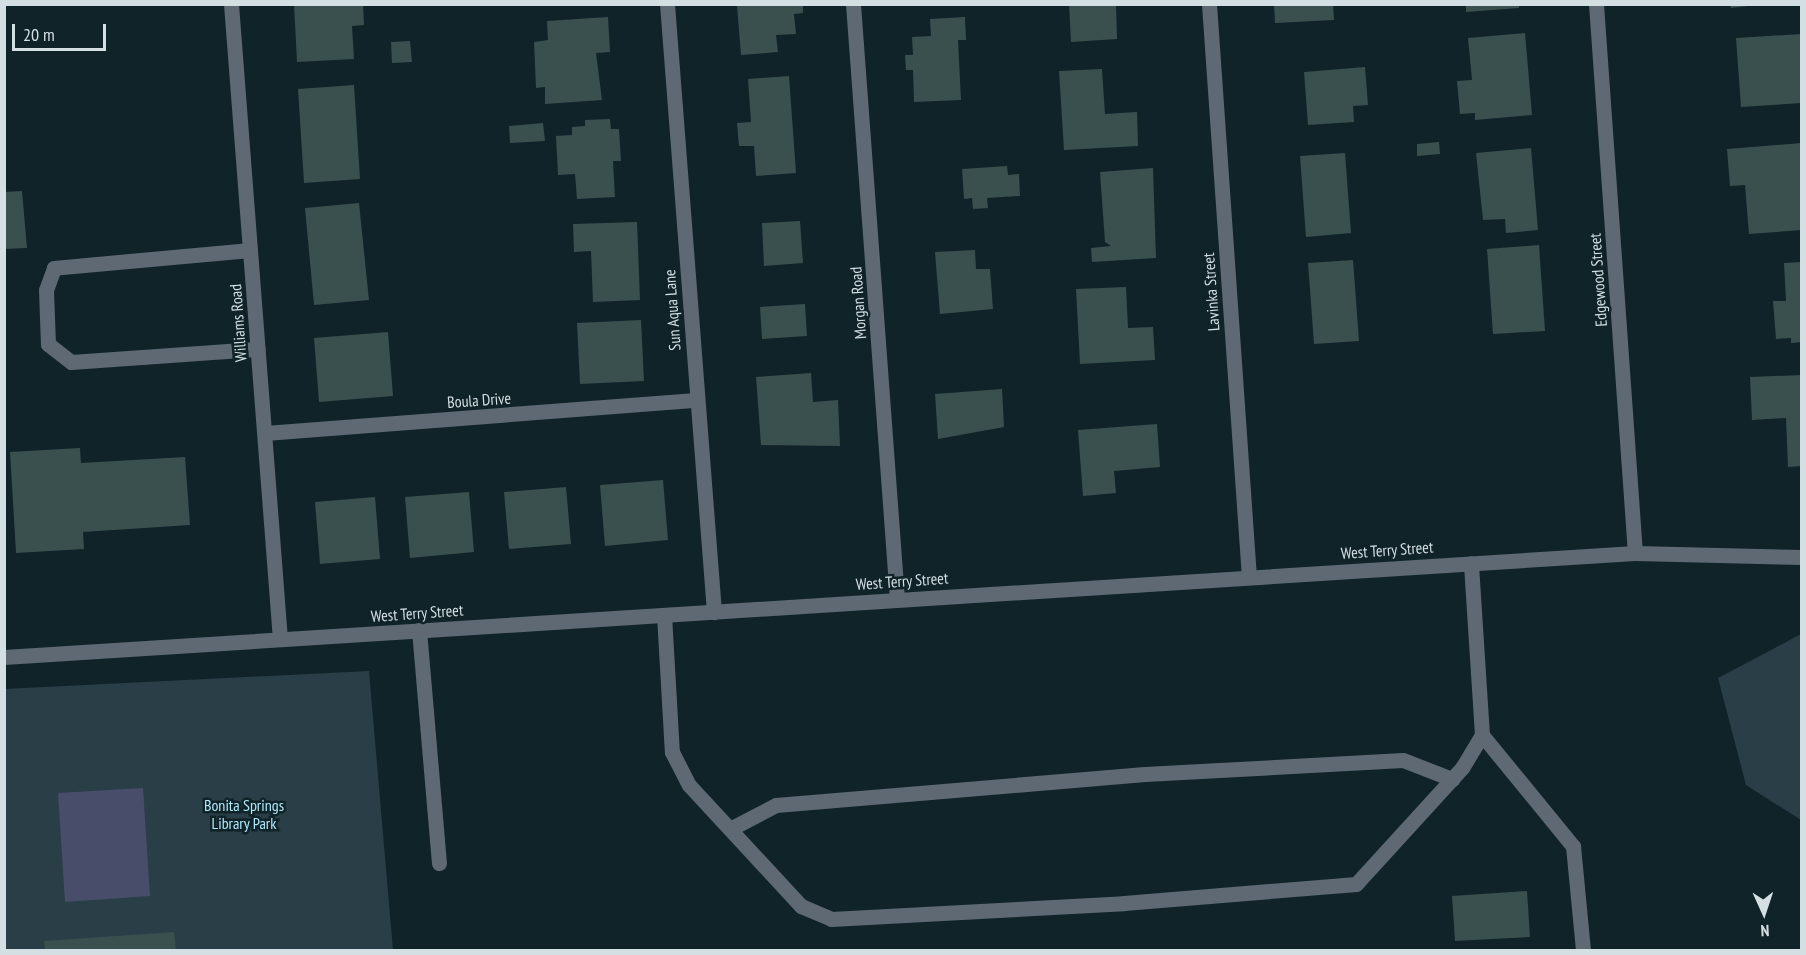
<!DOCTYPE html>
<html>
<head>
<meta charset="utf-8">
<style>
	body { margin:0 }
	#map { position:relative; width:1806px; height:955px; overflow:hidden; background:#102329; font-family:"PT Sans Narrow",sans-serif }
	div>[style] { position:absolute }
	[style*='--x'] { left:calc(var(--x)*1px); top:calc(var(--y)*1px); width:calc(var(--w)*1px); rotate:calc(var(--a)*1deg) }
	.green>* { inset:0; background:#293e46 }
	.water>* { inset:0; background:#484d69 }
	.building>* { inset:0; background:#39504f }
	.minor>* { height:15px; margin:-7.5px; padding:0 7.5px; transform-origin:7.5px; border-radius:7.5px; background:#5e6973 }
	span { translate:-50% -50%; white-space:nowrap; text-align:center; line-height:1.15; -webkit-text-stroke:5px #102329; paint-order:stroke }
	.street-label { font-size:16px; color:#d3dfe3 }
	.park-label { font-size:16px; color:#b1e8fa }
	.frame { position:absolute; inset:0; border:6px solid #d3dfe3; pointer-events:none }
	.north { position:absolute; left:1734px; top:883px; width:60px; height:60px; -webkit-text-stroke:4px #102329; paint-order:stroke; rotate:177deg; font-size:16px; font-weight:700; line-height:24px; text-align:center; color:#d3dfe3 }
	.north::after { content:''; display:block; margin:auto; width:21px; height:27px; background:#d3dfe3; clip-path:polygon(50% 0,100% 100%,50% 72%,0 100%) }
	.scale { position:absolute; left:12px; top:24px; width:94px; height:27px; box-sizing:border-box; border:3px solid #d3dfe3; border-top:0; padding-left:8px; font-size:18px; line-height:21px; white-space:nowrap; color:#d3dfe3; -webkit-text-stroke:4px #102329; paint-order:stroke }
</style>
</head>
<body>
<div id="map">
	<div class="green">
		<i style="clip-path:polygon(1801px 634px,1802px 634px,1801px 820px,1746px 785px,1718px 678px)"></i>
		<i style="clip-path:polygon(369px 671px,393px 950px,5px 950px,4px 689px)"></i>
	</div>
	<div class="water">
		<i style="clip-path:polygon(143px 788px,150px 896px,65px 902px,58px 793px)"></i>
	</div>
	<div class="building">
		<i style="clip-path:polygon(294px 4px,363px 4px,364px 25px,352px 26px,354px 59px,297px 62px)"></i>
		<i style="clip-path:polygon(803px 4px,803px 13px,794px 14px,796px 34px,776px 35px,778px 52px,741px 55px,737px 6px)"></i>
		<i style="clip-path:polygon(1069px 4px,1116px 4px,1117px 39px,1071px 42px)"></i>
		<i style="clip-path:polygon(1274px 4px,1333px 4px,1334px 20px,1275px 23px)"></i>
		<i style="clip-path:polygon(1466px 4px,1519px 4px,1519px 8px,1466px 12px)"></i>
		<i style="clip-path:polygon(1730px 4px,1747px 4px,1748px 6px,1731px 8px)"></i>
		<i style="clip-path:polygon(608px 17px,610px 52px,596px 53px,602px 100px,545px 104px,545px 87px,536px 88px,534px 42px,548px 40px,547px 21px)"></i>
		<i style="clip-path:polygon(965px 17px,966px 40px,958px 40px,961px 100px,914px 102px,913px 70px,906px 70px,905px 55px,913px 55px,912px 37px,931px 36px,930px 19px)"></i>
		<i style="clip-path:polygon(1525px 33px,1532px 115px,1475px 120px,1475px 113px,1460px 114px,1457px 81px,1472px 80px,1468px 38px)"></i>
		<i style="clip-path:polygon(1802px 34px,1802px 103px,1741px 107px,1736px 38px)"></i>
		<i style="clip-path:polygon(410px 41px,412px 62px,392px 63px,391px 42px)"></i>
		<i style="clip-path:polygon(1365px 67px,1368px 105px,1353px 106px,1354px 122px,1308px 125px,1304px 72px)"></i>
		<i style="clip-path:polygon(1102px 69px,1105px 114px,1137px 112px,1138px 146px,1064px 150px,1059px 71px)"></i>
		<i style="clip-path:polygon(789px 76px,796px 173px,756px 176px,754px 146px,739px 146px,737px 123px,751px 122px,748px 79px)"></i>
		<i style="clip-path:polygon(354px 85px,360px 179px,304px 183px,298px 89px)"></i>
		<i style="clip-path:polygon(610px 119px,611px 129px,619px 129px,621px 161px,613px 161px,615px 197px,577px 199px,575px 174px,558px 175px,556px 136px,572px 135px,572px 127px,585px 126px,585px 120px)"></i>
		<i style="clip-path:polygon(543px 123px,545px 141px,510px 143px,509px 126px)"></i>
		<i style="clip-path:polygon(1439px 142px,1440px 154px,1417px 156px,1417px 144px)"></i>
		<i style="clip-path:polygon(1802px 143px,1802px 230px,1749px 234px,1745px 185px,1730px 186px,1727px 149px)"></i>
		<i style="clip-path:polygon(1531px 148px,1538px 230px,1506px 233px,1505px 219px,1483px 220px,1476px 153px)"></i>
		<i style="clip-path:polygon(1345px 153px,1351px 233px,1306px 237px,1300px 156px)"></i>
		<i style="clip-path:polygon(1007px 166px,1008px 175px,1019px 174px,1020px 196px,987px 198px,988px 208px,973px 209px,972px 198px,964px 199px,962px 169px)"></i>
		<i style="clip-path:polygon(1153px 168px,1156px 258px,1092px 262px,1091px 248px,1111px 246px,1105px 242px,1100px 172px)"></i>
		<i style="clip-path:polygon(22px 191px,27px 248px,4px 249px,4px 192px)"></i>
		<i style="clip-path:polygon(359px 203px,369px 300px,314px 305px,305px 208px)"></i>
		<i style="clip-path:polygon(800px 221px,803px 263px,764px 266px,762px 223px)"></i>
		<i style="clip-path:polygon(637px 222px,640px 300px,593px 302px,591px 251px,574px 252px,573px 224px)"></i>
		<i style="clip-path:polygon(1539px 245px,1545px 331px,1493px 334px,1487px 249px)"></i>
		<i style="clip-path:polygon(975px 250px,976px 269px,990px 269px,993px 309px,940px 314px,935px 252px)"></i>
		<i style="clip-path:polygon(1353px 260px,1359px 341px,1314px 344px,1308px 263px)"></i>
		<i style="clip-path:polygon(1802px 262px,1802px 342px,1791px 343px,1791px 338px,1776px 339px,1773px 301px,1786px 301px,1784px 263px)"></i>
		<i style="clip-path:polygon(1126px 287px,1128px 328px,1153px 327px,1155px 360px,1080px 364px,1076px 289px)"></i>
		<i style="clip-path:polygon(805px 304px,807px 336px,762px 339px,760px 307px)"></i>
		<i style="clip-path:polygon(641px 320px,644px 381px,580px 384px,577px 323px)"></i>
		<i style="clip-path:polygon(388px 332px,393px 396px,319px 402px,314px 338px)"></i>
		<i style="clip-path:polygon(811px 373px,813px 402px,838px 400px,840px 446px,761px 445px,756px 377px)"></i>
		<i style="clip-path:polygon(1802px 375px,1802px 466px,1788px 467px,1786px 418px,1752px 420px,1750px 377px)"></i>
		<i style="clip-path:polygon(1002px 389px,1004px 427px,938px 439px,935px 394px)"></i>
		<i style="clip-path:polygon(1157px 424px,1160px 467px,1114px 471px,1116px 493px,1083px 496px,1078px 430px)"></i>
		<i style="clip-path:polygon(80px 448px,81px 463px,185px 457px,190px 525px,83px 532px,84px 549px,16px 553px,10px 452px)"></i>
		<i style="clip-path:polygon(663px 480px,668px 540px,605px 546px,600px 485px)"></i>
		<i style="clip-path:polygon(566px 487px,571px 544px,509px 549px,504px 492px)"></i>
		<i style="clip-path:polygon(469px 492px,474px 552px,410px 558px,405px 497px)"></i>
		<i style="clip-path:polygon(375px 497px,380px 559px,320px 564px,315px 502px)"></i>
		<i style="clip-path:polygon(1527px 891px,1530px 937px,1455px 941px,1452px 896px)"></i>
		<i style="clip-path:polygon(174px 932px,176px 950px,45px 950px,44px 941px)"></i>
	</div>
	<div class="minor">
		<i style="--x:231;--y:4;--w:637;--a:85.59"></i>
		<i style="--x:667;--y:4;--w:610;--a:85.58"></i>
		<i style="--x:853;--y:4;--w:597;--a:85.77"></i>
		<i style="--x:1209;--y:4;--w:574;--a:86.01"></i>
		<i style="--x:1596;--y:4;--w:550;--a:85.94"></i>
		<i style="--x:250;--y:250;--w:197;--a:174.8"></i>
		<i style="--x:54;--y:268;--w:23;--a:110"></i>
		<i style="--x:46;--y:290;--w:54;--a:87.9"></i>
		<i style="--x:48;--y:344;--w:29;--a:38"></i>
		<i style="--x:71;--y:362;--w:187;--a:-4"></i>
		<i style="--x:265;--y:433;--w:432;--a:-4.4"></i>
		<i style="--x:664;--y:615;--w:137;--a:86.7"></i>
		<i style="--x:672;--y:752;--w:37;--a:63"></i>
		<i style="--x:689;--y:785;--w:165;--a:47.2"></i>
		<i style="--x:801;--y:906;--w:33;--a:23"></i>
		<i style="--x:831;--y:919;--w:293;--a:-3.1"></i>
		<i style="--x:1124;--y:903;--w:233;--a:-4.7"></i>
		<i style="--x:1356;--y:884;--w:157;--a:-47.6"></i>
		<i style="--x:1462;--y:768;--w:39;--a:-59"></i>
		<i style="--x:1482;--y:735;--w:172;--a:-93.7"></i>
		<i style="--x:419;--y:630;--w:234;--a:85.1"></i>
		<i style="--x:4;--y:657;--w:1634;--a:-3.65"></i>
		<i style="--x:1635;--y:553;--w:167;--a:1.4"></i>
		<i style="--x:1482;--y:735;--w:144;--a:50.7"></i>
		<i style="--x:1573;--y:846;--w:104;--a:84.5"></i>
		<i style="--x:730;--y:829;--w:52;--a:-27.6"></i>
		<i style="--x:776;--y:805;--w:370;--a:-4.8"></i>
		<i style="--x:1145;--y:774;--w:258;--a:-3.1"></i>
		<i style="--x:1403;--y:760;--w:53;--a:21.2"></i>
	</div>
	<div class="street-label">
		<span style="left:1598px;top:280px;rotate:-94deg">Edgewood Street</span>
		<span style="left:1211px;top:292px;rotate:-94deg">Lavinka Street</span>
		<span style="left:858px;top:303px;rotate:-94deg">Morgan Road</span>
		<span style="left:672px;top:310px;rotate:-94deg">Sun Aqua Lane</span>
		<span style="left:238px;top:323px;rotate:-94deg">Williams Road</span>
		<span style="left:479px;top:400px;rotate:-4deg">Boula Drive</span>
		<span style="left:1387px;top:550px;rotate:-4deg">West Terry Street</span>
		<span style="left:902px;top:581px;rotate:-4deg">West Terry Street</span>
		<span style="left:417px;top:613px;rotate:-4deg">West Terry Street</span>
	</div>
	<div class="park-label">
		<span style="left:244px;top:814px">Bonita Springs<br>Library Park</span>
	</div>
	<div class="frame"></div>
	<div class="north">N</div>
	<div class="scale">20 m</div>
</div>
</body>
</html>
